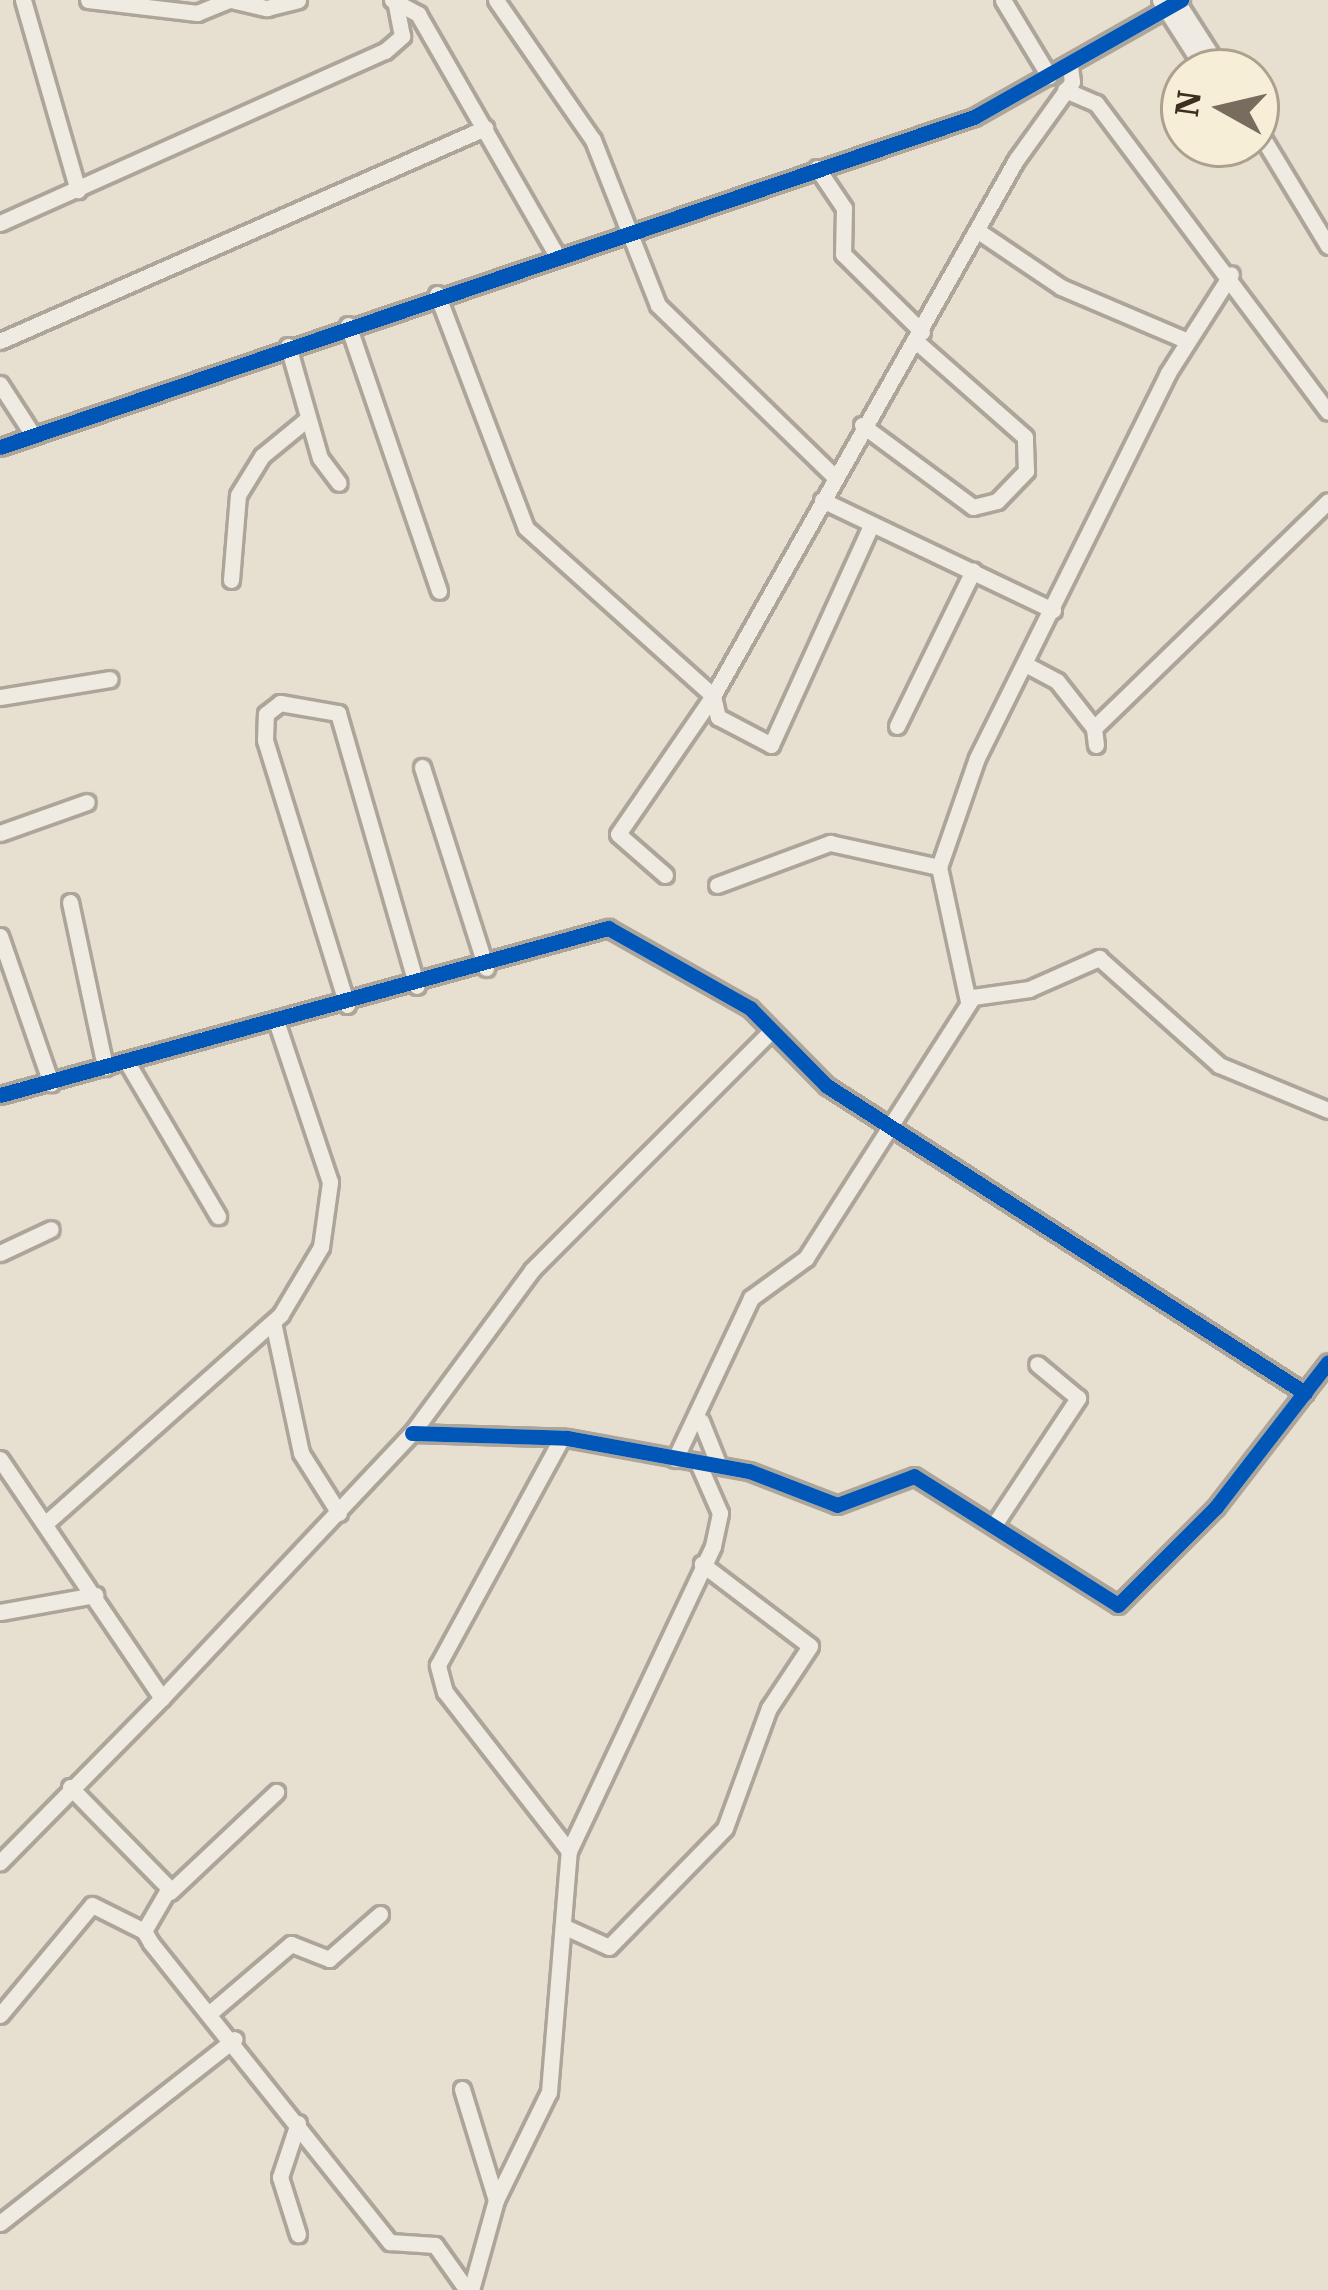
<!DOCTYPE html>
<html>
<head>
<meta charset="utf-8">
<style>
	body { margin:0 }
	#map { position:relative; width:1328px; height:2290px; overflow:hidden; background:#e7e0d1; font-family:"IBM Plex Serif",serif }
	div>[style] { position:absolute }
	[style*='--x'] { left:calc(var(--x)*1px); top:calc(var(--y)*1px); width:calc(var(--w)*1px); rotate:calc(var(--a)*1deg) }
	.roads { filter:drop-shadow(3px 0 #ada599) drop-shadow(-3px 0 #ada599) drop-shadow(0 3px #ada599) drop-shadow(0 -3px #ada599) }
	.minor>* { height:15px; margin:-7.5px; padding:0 7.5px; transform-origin:7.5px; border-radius:7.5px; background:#efebe3 }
	.cycleway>* { height:15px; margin:-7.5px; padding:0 7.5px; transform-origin:7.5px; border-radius:7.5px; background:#0057b8 }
	span { translate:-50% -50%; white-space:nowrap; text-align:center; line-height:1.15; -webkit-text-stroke:10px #f7eed8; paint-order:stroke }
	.north { position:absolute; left:1160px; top:48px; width:120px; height:120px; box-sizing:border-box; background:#f7eed8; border:3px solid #ada18e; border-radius:50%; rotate:278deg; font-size:33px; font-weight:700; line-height:48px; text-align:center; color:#3d2e20 }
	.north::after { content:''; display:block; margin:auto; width:42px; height:54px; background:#786c5e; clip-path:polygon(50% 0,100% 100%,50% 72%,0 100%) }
</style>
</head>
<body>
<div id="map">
	<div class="roads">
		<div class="minor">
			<i style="--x:23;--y:0;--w:198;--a:73.9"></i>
			<i style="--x:88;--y:0;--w:110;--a:6.8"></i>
			<i style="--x:197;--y:13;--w:35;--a:-22"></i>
			<i style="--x:231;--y:0;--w:37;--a:13"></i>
			<i style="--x:267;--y:8;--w:32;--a:-14"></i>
			<i style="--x:392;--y:0;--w:30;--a:28"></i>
			<i style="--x:418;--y:14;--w:275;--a:60.1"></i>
			<i style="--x:496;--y:0;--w:170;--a:55.3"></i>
			<i style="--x:593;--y:140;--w:177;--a:68.5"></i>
			<i style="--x:658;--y:305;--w:245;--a:44.2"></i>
			<i style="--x:1003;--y:0;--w:89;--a:58.8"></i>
			<i style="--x:1160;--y:0;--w:85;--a:57.4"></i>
			<i style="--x:1176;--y:0;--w:85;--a:57.4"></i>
			<i style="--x:1065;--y:90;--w:34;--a:23"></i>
			<i style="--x:1096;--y:103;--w:386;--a:53.1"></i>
			<i style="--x:1256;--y:127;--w:139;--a:58.8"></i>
			<i style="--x:817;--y:168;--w:48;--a:56"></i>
			<i style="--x:844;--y:208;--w:46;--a:91.2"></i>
			<i style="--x:843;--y:254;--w:111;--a:44.6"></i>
			<i style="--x:0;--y:223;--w:422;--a:-24.1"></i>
			<i style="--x:385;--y:51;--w:23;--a:-41"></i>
			<i style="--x:402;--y:36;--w:36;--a:-101"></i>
			<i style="--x:978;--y:231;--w:100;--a:34"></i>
			<i style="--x:1061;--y:287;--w:135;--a:23.1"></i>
			<i style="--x:437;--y:294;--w:250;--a:69.2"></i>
			<i style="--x:526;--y:528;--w:251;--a:41.9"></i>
			<i style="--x:713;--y:696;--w:22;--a:77"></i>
			<i style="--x:718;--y:717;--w:60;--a:27.8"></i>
			<i style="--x:771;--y:745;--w:241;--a:-65.5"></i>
			<i style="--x:348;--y:325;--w:281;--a:71.1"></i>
			<i style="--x:0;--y:341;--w:530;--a:-23.71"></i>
			<i style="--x:288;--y:346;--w:116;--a:74.1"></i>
			<i style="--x:320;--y:458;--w:31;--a:53"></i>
			<i style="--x:0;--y:384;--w:61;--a:57.1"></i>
			<i style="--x:862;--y:425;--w:138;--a:36.5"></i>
			<i style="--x:973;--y:507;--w:25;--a:-14"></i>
			<i style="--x:997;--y:501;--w:42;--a:-46"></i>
			<i style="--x:1026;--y:471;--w:34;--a:-92"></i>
			<i style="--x:1025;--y:437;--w:144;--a:-138.7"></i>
			<i style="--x:0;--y:447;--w:1028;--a:-18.72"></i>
			<i style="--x:974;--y:117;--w:238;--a:-29.5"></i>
			<i style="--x:822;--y:500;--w:256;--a:25.5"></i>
			<i style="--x:231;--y:580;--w:85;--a:-85.3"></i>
			<i style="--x:238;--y:495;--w:46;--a:-58.4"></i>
			<i style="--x:262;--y:456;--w:58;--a:-39.4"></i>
			<i style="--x:1025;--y:664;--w:36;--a:28"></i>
			<i style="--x:1057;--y:681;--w:60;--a:51.8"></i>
			<i style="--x:0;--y:697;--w:111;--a:-9.3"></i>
			<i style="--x:897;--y:726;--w:173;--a:-63.9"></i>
			<i style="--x:1096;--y:745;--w:17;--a:-97"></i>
			<i style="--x:1094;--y:728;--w:326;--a:-44.1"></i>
			<i style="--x:422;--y:767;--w:211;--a:72.3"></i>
			<i style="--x:0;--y:833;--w:92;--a:-19.6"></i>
			<i style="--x:939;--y:867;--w:115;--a:-70.8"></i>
			<i style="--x:977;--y:758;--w:430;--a:-63.6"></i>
			<i style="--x:1168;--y:373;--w:117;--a:-57.5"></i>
			<i style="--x:665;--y:875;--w:62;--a:-138.9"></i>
			<i style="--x:618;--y:834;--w:168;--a:-55.5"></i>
			<i style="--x:713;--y:696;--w:616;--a:-60.52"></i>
			<i style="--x:1016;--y:160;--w:96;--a:-54.3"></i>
			<i style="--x:1072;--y:82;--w:17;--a:-97"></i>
			<i style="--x:717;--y:885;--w:121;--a:-20.4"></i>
			<i style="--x:830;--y:843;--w:112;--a:12.4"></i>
			<i style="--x:939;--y:867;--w:137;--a:77.8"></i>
			<i style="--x:70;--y:902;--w:169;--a:78"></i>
			<i style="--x:0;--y:936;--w:156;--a:70.9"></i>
			<i style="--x:347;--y:1005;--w:277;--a:-107.2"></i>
			<i style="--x:265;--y:740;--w:26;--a:-88"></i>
			<i style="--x:266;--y:714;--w:18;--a:-38"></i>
			<i style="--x:280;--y:703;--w:59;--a:9.8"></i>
			<i style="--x:338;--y:713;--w:284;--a:73.9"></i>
			<i style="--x:128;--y:1064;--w:177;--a:59.4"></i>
			<i style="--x:0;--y:1095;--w:631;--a:-15.36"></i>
			<i style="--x:608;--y:928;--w:163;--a:29.4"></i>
			<i style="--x:750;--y:1008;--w:110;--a:45.4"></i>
			<i style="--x:827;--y:1086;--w:568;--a:32.71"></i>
			<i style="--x:0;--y:1253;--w:56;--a:-25.2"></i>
			<i style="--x:273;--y:1322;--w:134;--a:77.9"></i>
			<i style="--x:301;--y:1453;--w:71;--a:57.7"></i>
			<i style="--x:701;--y:1421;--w:48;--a:68.2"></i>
			<i style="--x:412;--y:1433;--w:155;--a:1.8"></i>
			<i style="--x:567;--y:1438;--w:185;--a:10.3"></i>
			<i style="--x:749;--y:1471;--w:94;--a:21.1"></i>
			<i style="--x:837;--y:1505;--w:82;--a:-20.6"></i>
			<i style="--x:914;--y:1476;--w:241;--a:32.3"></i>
			<i style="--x:1118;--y:1605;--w:139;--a:-45"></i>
			<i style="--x:1216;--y:1507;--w:183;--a:-52.3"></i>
			<i style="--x:0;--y:1459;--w:289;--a:55.9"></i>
			<i style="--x:162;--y:1698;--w:231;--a:134.6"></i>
			<i style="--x:675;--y:1459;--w:178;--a:-64.7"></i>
			<i style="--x:751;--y:1298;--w:68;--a:-36"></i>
			<i style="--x:806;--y:1258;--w:310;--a:-57.4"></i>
			<i style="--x:973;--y:997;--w:57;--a:-8.1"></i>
			<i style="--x:1029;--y:989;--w:77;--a:-23.9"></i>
			<i style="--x:1099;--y:958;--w:161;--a:41.7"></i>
			<i style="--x:1219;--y:1065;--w:118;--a:22.4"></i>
			<i style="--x:996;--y:1522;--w:149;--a:-56.5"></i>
			<i style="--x:1078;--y:1398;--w:53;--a:-140.3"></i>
			<i style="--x:46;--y:1523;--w:314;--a:-41.6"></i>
			<i style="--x:281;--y:1314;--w:78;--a:-59.2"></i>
			<i style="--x:321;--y:1247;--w:66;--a:-82.1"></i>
			<i style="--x:330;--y:1182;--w:170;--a:-108.5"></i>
			<i style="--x:0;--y:1612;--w:97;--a:-10.1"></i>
			<i style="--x:162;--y:1698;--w:364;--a:-46.7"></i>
			<i style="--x:412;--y:1433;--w:202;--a:-53.6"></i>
			<i style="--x:532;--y:1270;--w:334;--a:-45"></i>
			<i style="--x:70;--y:1787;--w:141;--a:45.6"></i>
			<i style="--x:169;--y:1888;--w:50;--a:120.2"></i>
			<i style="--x:144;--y:1931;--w:14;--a:60"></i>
			<i style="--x:151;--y:1943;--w:383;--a:51.4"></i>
			<i style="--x:390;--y:2242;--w:45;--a:3.8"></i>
			<i style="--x:435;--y:2245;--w:55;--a:54.6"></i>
			<i style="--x:569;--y:1851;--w:337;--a:-64.7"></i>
			<i style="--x:713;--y:1546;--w:34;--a:-78"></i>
			<i style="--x:720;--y:1513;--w:55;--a:-113.7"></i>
			<i style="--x:170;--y:1892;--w:146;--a:-43.3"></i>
			<i style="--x:565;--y:1927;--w:48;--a:24.4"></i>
			<i style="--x:609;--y:1947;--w:166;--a:-45.7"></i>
			<i style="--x:725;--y:1828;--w:128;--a:-69.9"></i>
			<i style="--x:769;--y:1708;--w:74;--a:-56.5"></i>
			<i style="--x:810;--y:1646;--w:136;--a:-142.8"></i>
			<i style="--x:211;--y:2012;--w:105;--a:-40.4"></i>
			<i style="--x:291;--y:1944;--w:41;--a:21.5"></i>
			<i style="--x:329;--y:1959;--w:68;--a:-41.4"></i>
			<i style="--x:0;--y:2015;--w:143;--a:-50.1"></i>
			<i style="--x:92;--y:1905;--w:58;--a:26.6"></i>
			<i style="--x:462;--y:2089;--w:116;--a:73"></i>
			<i style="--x:496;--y:2200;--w:93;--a:105.5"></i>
			<i style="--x:298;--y:2123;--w:57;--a:108.4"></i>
			<i style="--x:280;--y:2177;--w:60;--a:72.5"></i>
			<i style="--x:496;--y:2200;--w:120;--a:-63.9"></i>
			<i style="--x:549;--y:2092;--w:242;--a:-85.3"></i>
			<i style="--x:569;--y:1851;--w:202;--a:-127.9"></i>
			<i style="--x:445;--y:1692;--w:28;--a:-105"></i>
			<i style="--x:438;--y:1665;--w:259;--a:-61.4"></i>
			<i style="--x:0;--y:2223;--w:298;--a:-38.1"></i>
		</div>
	</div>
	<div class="cycleway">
		<i style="--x:0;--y:447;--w:1028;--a:-18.72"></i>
		<i style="--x:974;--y:117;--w:238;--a:-29.5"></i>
		<i style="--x:0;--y:1095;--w:631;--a:-15.36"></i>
		<i style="--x:608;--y:928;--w:163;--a:29.4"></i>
		<i style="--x:750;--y:1008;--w:110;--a:45.4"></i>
		<i style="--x:827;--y:1086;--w:568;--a:32.71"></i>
		<i style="--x:412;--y:1433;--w:155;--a:1.8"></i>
		<i style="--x:567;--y:1438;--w:185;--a:10.3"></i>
		<i style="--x:749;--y:1471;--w:94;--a:21.1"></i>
		<i style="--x:837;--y:1505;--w:82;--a:-20.6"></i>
		<i style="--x:914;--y:1476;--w:241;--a:32.3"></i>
		<i style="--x:1118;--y:1605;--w:139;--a:-45"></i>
		<i style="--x:1216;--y:1507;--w:183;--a:-52.3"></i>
	</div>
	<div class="north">N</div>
</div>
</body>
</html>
